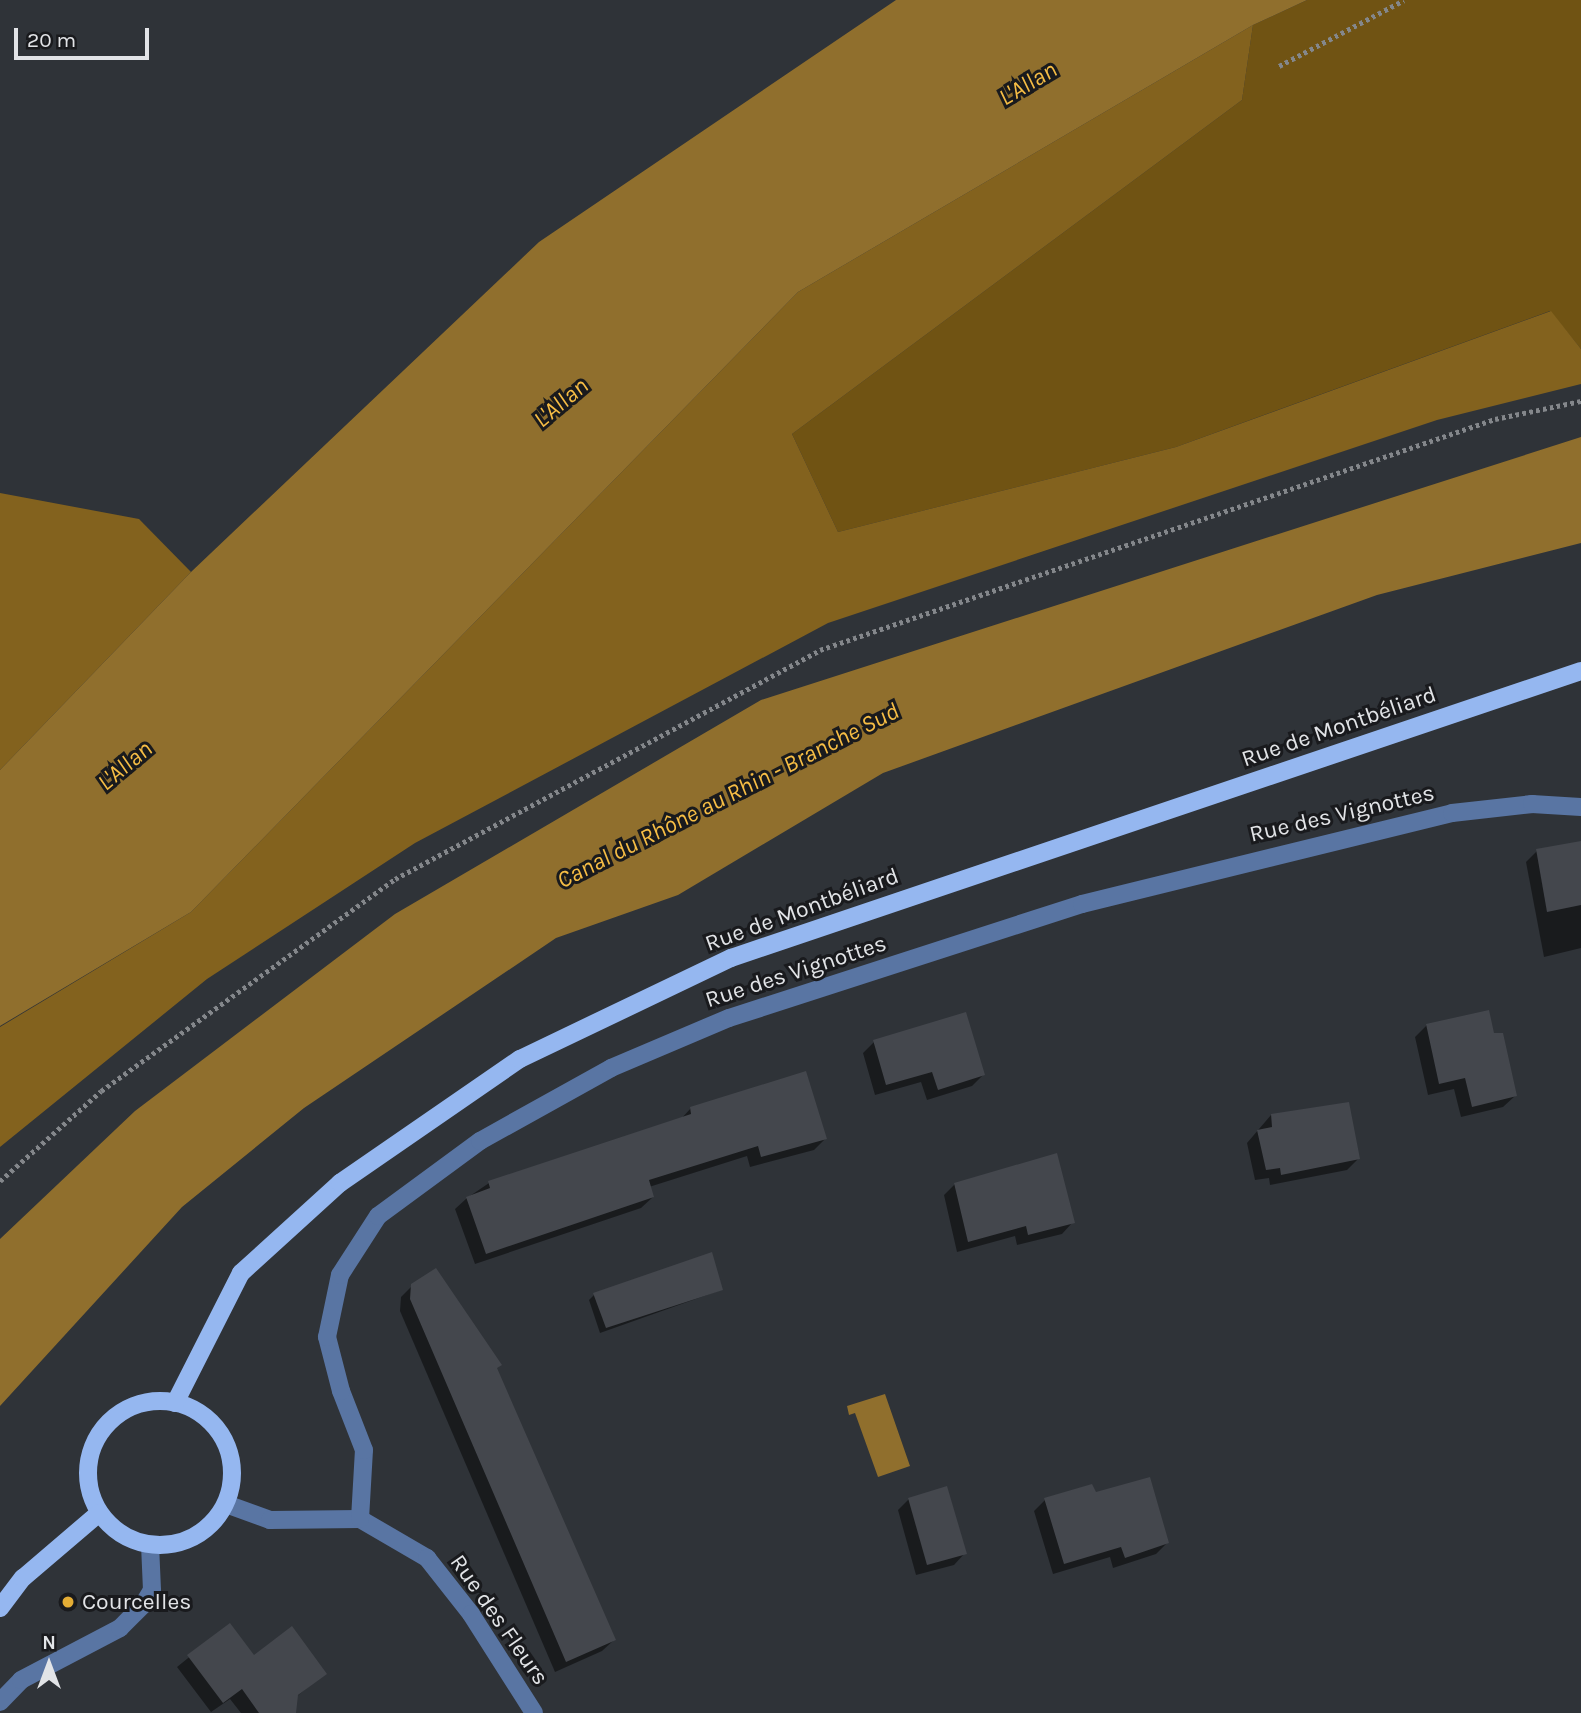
<!DOCTYPE html>
<html>
<head>
<meta charset="utf-8">
<style>
	body { margin:0 }
	#map { position:relative; width:1581px; height:1713px; overflow:hidden; background:#2f3338; font-family:Karla,sans-serif }
	div>[style] { position:absolute }
	[style*='--x'] { left:calc(var(--x)*1px); top:calc(var(--y)*1px); width:calc(var(--w)*1px); rotate:calc(var(--a)*1deg) }
	.green>* { inset:0; background:#705313 }
	.forest>* { inset:0; background:#83621e }
	.water>* { inset:0; background:#906f2d }
	.shadow>* { inset:0; background:#0007 }
	.building>* { inset:0; background:#44474d }
	.path>* { height:4.5px; margin-top:-2.25px; transform-origin:0; background:repeating-linear-gradient(90deg,#84878b 0 3.5px,transparent 0 7px) }
	.minor>* { height:18px; margin:-9px; padding:0 9px; transform-origin:9px; border-radius:9px; background:#5975a3 }
	.major>* { height:18px; margin:-9px; padding:0 9px; transform-origin:9px; border-radius:9px; background:#95b7f0 }
	.major>.ring { margin:-9px; padding:0; box-sizing:content-box; background:none; border:18px solid #95b7f0; border-radius:50% }
	.dots>* { width:19px; height:19px; translate:-50% -50%; box-sizing:border-box; border:4px solid #191a1d; border-radius:50% }
	span { translate:-50% -50%; white-space:nowrap; text-align:center; line-height:1.15; -webkit-text-stroke:6px #191a1d; paint-order:stroke }
	.street-label { font-size:23px; color:#e2e4e7 }
	.poi-label { font-size:23px; color:#e2e4e7 }
	.left { translate:0 -50%; text-align:left }
	.water-label { font-size:24px; color:#f6bd45; font-style:italic }
	.north { position:absolute; left:14px; top:1629px; width:70px; height:70px; -webkit-text-stroke:5px #191a1d; paint-order:stroke; rotate:0deg; font-size:19px; font-weight:700; line-height:28px; text-align:center; color:#e2e4e7 }
	.north::after { content:''; display:block; margin:auto; width:24px; height:32px; background:#e2e4e7; clip-path:polygon(50% 0,100% 100%,50% 72%,0 100%) }
	.scale { position:absolute; left:14px; top:28px; width:135px; height:32px; box-sizing:border-box; border:4px solid #e2e4e7; border-top:0; padding-left:9px; font-size:21px; line-height:24px; white-space:nowrap; color:#e2e4e7; -webkit-text-stroke:5px #191a1d; paint-order:stroke }
</style>
</head>
<body>
<div id="map">
	<div class="green">
		<i style="clip-path:polygon(1307px 0,1581px 0,1581px 349px,1550px 311px,1176px 447px,838px 532px,792px 434px,1242px 100px,1253px 25px)"></i>
	</div>
	<div class="forest">
		<i style="clip-path:polygon(1253px 25px,1242px 100px,792px 434px,838px 532px,1176px 447px,1551px 311px,1581px 349px,1581px 384px,1437px 420px,828px 623px,415px 843px,207px 979px,0 1147px,0 1027px,191px 912px,798px 292px)"></i>
		<i style="clip-path:polygon(0 493px,139px 519px,191px 572px,0 770px)"></i>
	</div>
	<div class="water">
		<i style="clip-path:polygon(896px 0,1307px 0,1253px 25px,798px 292px,191px 912px,0 1026px,0 770px,191px 572px,539px 242px)"></i>
		<i style="clip-path:polygon(1581px 437px,1581px 543px,1377px 595px,883px 773px,678px 895px,556px 938px,304px 1108px,182px 1207px,0 1406px,0 1239px,135px 1111px,395px 914px,761px 700px)"></i>
		<i style="clip-path:polygon(885px 1394px,910px 1466px,878px 1477px,855px 1413px,849px 1415px,847px 1406px)"></i>
	</div>
	<div class="shadow">
		<i style="clip-path:polygon(1581px 842px,1581px 948px,1544px 957px,1526px 862px,1537px 851px)"></i>
		<i style="clip-path:polygon(1427px 1025px,1492px 1035px,1515px 1096px,1503px 1107px,1461px 1117px,1454px 1089px,1428px 1095px,1415px 1037px)"></i>
		<i style="clip-path:polygon(874px 1042px,983px 1075px,972px 1086px,927px 1100px,921px 1082px,875px 1095px,863px 1053px)"></i>
		<i style="clip-path:polygon(691px 1108px,825px 1139px,814px 1150px,750px 1167px,747px 1156px,649px 1187px,653px 1197px,641px 1208px,475px 1264px,455px 1209px,467px 1198px,489px 1183px,680px 1120px)"></i>
		<i style="clip-path:polygon(1271px 1115px,1358px 1159px,1347px 1170px,1270px 1185px,1269px 1178px,1255px 1180px,1247px 1143px)"></i>
		<i style="clip-path:polygon(955px 1184px,1073px 1222px,1062px 1234px,1017px 1245px,1015px 1236px,957px 1252px,944px 1195px)"></i>
		<i style="clip-path:polygon(413px 1285px,495px 1369px,614px 1640px,602px 1651px,555px 1672px,400px 1311px,401px 1297px)"></i>
		<i style="clip-path:polygon(721px 1290px,600px 1333px,589px 1300px,594px 1295px)"></i>
		<i style="clip-path:polygon(1095px 1495px,1167px 1543px,1156px 1554px,1113px 1568px,1110px 1557px,1053px 1574px,1034px 1511px,1045px 1500px)"></i>
		<i style="clip-path:polygon(909px 1499px,965px 1553px,954px 1565px,916px 1575px,898px 1510px)"></i>
		<i style="clip-path:polygon(229px 1625px,253px 1657px,325px 1673px,296px 1697px,292px 1713px,241px 1713px,230px 1699px,211px 1712px,177px 1667px)"></i>
	</div>
	<div class="building">
		<i style="clip-path:polygon(1581px 841px,1581px 905px,1547px 912px,1536px 849px)"></i>
		<i style="clip-path:polygon(1489px 1010px,1494px 1033px,1503px 1033px,1517px 1096px,1472px 1107px,1465px 1078px,1439px 1084px,1426px 1024px)"></i>
		<i style="clip-path:polygon(966px 1012px,985px 1075px,938px 1090px,932px 1072px,886px 1085px,873px 1040px)"></i>
		<i style="clip-path:polygon(806px 1071px,827px 1139px,761px 1157px,758px 1146px,649px 1180px,654px 1197px,486px 1254px,466px 1197px,490px 1188px,488px 1181px,691px 1114px,690px 1107px)"></i>
		<i style="clip-path:polygon(1349px 1102px,1360px 1159px,1281px 1175px,1280px 1168px,1266px 1170px,1257px 1130px,1272px 1127px,1271px 1114px)"></i>
		<i style="clip-path:polygon(1057px 1153px,1075px 1223px,1028px 1235px,1026px 1226px,968px 1242px,954px 1183px)"></i>
		<i style="clip-path:polygon(712px 1252px,723px 1290px,606px 1328px,593px 1293px)"></i>
		<i style="clip-path:polygon(436px 1268px,502px 1365px,497px 1368px,616px 1640px,566px 1662px,410px 1299px,411px 1284px)"></i>
		<i style="clip-path:polygon(1150px 1477px,1169px 1543px,1125px 1558px,1121px 1547px,1064px 1564px,1044px 1498px,1092px 1484px,1096px 1492px)"></i>
		<i style="clip-path:polygon(947px 1486px,967px 1554px,927px 1565px,908px 1498px)"></i>
		<i style="clip-path:polygon(230px 1623px,254px 1655px,292px 1626px,327px 1674px,298px 1695px,296px 1713px,259px 1713px,242px 1689px,223px 1703px,187px 1655px)"></i>
	</div>
	<div class="path">
		<i style="--x:1279;--y:66;--w:141;--a:-27.8"></i>
		<i style="--x:0;--y:1181;--w:135;--a:-41.7"></i>
		<i style="--x:101;--y:1091;--w:362;--a:-35.8"></i>
		<i style="--x:395;--y:879;--w:483;--a:-28.3"></i>
		<i style="--x:820;--y:650;--w:713;--a:-18.89"></i>
		<i style="--x:1495;--y:419;--w:88;--a:-11.8"></i>
	</div>
	<div class="minor">
		<i style="--x:226;--y:1504;--w:47;--a:20"></i>
		<i style="--x:270;--y:1520;--w:90;--a:-0.6"></i>
		<i style="--x:360;--y:1519;--w:78;--a:30.2"></i>
		<i style="--x:427;--y:1558;--w:71;--a:51.8"></i>
		<i style="--x:471;--y:1614;--w:117;--a:57.5"></i>
		<i style="--x:360;--y:1519;--w:69;--a:-86.7"></i>
		<i style="--x:364;--y:1450;--w:63;--a:-111.3"></i>
		<i style="--x:341;--y:1391;--w:56;--a:-104.5"></i>
		<i style="--x:327;--y:1337;--w:63;--a:-78.2"></i>
		<i style="--x:340;--y:1275;--w:70;--a:-57.2"></i>
		<i style="--x:378;--y:1216;--w:127;--a:-36.3"></i>
		<i style="--x:480;--y:1141;--w:150;--a:-29.1"></i>
		<i style="--x:611;--y:1068;--w:128;--a:-23"></i>
		<i style="--x:729;--y:1018;--w:371;--a:-17.9"></i>
		<i style="--x:1082;--y:904;--w:381;--a:-13.8"></i>
		<i style="--x:1452;--y:813;--w:81;--a:-6.4"></i>
		<i style="--x:1532;--y:804;--w:49;--a:3.5"></i>
		<i style="--x:0;--y:1702;--w:30;--a:-46"></i>
		<i style="--x:21;--y:1680;--w:112;--a:-27.7"></i>
		<i style="--x:120;--y:1628;--w:33;--a:-45"></i>
		<i style="--x:143;--y:1605;--w:17;--a:-59"></i>
		<i style="--x:152;--y:1590;--w:45;--a:-92.5"></i>
	</div>
	<div class="major">
		<i class="ring" style="left:88px;top:1401px;width:126px;height:126px"></i>
		<i style="--x:175;--y:1403;--w:146;--a:-63.1"></i>
		<i style="--x:241;--y:1273;--w:134;--a:-42.3"></i>
		<i style="--x:340;--y:1183;--w:219;--a:-34.6"></i>
		<i style="--x:520;--y:1059;--w:234;--a:-25.6"></i>
		<i style="--x:731;--y:958;--w:897;--a:-18.66"></i>
		<i style="--x:0;--y:1608;--w:38;--a:-53"></i>
		<i style="--x:23;--y:1578;--w:100;--a:-40.5"></i>
	</div>
	<div class="dots">
		<i style="left:68px;top:1602px;background:#e4ad35"></i>
	</div>
	<div class="street-label">
		<span style="left:1339px;top:727px;rotate:-19deg">Rue de Montbéliard</span>
		<span style="left:1342px;top:814px;rotate:-13deg">Rue des Vignottes</span>
		<span style="left:802px;top:910px;rotate:-20deg">Rue de Montbéliard</span>
		<span style="left:796px;top:972px;rotate:-18deg">Rue des Vignottes</span>
		<span style="left:499px;top:1620px;rotate:55deg">Rue des Fleurs</span>
	</div>
	<div class="poi-label">
		<span class="left" style="left:82px;top:1602px">Courcelles</span>
	</div>
	<div class="water-label">
		<span style="left:1028px;top:84px;rotate:-31deg">L'Allan</span>
		<span style="left:561px;top:403px;rotate:-40deg">L'Allan</span>
		<span style="left:125px;top:766px;rotate:-40deg">L'Allan</span>
		<span style="left:728px;top:796px;rotate:-27deg">Canal du Rhône au Rhin - Branche Sud</span>
	</div>
	<div class="north">N</div>
	<div class="scale">20 m</div>
</div>
</body>
</html>
